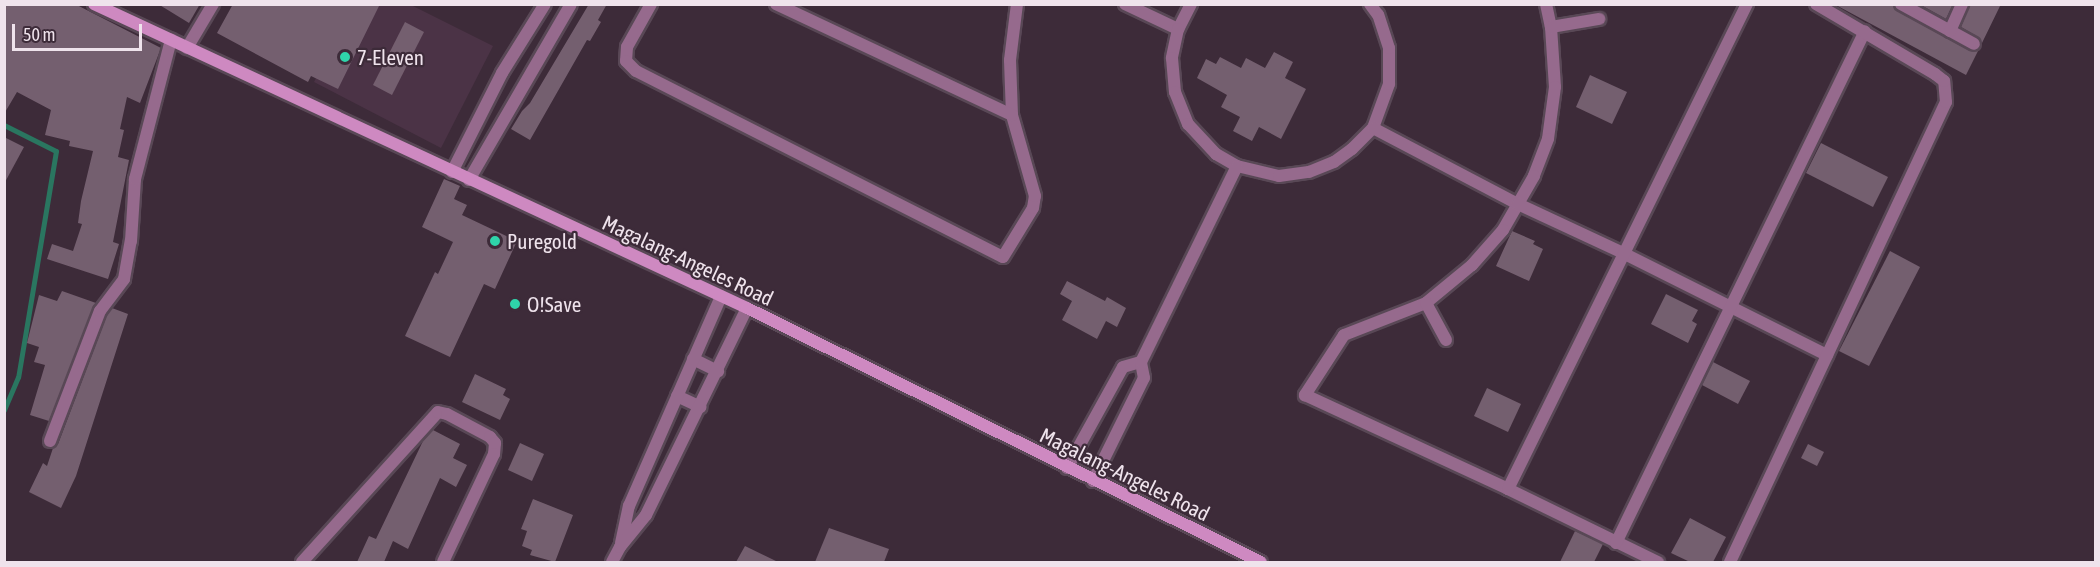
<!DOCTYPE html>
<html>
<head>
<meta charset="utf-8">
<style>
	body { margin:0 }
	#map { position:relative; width:2100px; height:567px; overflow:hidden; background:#3d2b39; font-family:"Asap Condensed",sans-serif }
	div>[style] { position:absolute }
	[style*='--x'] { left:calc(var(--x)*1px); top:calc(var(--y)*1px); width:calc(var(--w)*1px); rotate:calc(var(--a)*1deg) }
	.built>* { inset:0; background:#4b3346 }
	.stream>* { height:5px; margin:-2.5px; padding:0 2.5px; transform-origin:2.5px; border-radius:2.5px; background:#2a7660 }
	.building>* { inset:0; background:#745f6f }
	.roads { filter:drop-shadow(2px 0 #594856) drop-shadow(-2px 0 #594856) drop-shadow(0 2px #594856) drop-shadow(0 -2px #594856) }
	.minor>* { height:12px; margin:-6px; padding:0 6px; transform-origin:6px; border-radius:6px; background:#966a8d }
	.tertiary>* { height:12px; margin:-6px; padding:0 6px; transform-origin:6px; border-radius:6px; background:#966a8d }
	.secondary>* { height:12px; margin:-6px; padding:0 6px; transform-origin:6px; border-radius:6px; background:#ce89c1 }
	.dots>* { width:16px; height:16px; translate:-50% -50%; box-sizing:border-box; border:3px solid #3d2b39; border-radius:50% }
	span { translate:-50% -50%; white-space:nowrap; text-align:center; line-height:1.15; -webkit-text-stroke:4.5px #3d2b39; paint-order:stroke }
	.poi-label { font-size:21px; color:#efe3ec }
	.left { translate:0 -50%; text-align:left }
	.street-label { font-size:21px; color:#efe3ec }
	.frame { position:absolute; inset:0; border:6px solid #efe3ec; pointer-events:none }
	.scale { position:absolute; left:12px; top:24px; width:130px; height:27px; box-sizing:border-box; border:3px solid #efe3ec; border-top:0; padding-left:8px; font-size:18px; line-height:21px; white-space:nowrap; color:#efe3ec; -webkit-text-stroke:4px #3d2b39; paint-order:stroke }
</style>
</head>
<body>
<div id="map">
	<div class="built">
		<i style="clip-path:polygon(353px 5px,411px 5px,493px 46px,441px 148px,314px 82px)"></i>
	</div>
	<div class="stream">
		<i style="--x:4;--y:125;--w:58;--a:26.6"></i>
		<i style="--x:56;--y:151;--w:229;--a:99.5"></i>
		<i style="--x:18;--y:377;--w:36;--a:113"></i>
	</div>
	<div class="building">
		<i style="clip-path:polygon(4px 4px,75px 4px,161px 48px,140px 103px,127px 97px,120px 129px,124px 130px,118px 157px,129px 160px,113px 242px,119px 244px,108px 279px,47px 259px,52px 244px,73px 251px,82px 224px,78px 223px,81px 201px,93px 151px,69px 146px,70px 141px,45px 135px,51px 110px,17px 92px,4px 114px)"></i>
		<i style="clip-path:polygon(158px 4px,200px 4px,189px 23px)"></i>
		<i style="clip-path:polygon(233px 4px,380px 4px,338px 89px,311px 76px,308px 82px,217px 33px)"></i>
		<i style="clip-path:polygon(589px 4px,607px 4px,598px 20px,601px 22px,590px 41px,587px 40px,530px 140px,511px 129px,522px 111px,530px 103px)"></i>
		<i style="clip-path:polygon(1834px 4px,1893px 4px,1897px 11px,1970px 51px,1978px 51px,1966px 75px)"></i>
		<i style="clip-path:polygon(1919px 4px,1953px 4px,1946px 19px)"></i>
		<i style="clip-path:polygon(1970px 4px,2001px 4px,1982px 43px,1978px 37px,1961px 27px)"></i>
		<i style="clip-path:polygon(405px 22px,424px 32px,392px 95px,373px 85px)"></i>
		<i style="clip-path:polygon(1274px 52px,1293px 62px,1285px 78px,1306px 89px,1281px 139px,1259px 127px,1252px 141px,1233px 131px,1240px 117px,1221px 107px,1227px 95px,1197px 78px,1206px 59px,1216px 64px,1220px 57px,1241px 68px,1246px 58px,1265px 68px)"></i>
		<i style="clip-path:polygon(1590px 75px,1627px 92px,1612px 124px,1576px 107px)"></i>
		<i style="clip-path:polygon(4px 137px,24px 147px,4px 184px)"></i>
		<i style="clip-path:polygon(1821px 143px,1888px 177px,1873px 207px,1806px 173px)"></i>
		<i style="clip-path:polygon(444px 179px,460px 186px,454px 199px,467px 205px,462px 215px,517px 241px,495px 289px,484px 284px,450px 357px,405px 336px,435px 272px,438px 274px,453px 242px,422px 227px)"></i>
		<i style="clip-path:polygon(1512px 231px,1535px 241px,1533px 244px,1543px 249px,1529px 281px,1496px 266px)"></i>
		<i style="clip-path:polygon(1890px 251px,1920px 267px,1869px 366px,1839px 351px)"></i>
		<i style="clip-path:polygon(1067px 281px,1105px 301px,1107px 297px,1126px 308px,1117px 327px,1106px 321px,1097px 339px,1062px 320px,1072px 301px,1060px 294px)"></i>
		<i style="clip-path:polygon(62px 291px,96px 303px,49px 421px,30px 415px,45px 365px,34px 362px,39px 347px,27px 343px,39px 295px,57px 301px)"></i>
		<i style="clip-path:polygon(1666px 294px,1698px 310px,1692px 321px,1697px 324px,1688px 343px,1651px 324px)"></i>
		<i style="clip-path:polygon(112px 308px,128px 314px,76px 476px,61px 508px,29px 492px,43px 463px,47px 466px,53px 448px,58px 444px,107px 315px)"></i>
		<i style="clip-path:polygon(1713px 362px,1750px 381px,1738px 404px,1702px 385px)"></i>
		<i style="clip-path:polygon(475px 374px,506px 389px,503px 395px,510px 399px,500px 420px,462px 402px)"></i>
		<i style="clip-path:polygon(1487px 388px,1521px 404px,1508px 432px,1474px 416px)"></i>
		<i style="clip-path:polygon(433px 430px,460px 444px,453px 458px,467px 465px,456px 487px,440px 478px,408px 549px,393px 541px,384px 562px,357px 562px,369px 536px,376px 539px,423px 441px)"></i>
		<i style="clip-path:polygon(520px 443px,544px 454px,532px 481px,508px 470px)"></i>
		<i style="clip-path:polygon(1808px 444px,1824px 452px,1817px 466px,1801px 458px)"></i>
		<i style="clip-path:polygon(533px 499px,573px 515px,555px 562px,530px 555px,532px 550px,522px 546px,527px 531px,521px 529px)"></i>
		<i style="clip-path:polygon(1690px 518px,1726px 537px,1713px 562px,1690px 562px,1671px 553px)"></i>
		<i style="clip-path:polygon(829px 528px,889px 549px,884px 562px,815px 562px)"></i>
		<i style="clip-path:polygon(1575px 531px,1603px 544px,1594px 562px,1560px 562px)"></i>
		<i style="clip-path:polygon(745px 546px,778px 562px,736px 562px)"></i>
	</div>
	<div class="roads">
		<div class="minor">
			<i style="--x:651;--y:4;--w:49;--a:119.2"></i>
			<i style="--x:627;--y:47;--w:14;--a:94"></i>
			<i style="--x:626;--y:61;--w:14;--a:45"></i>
			<i style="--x:636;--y:71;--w:411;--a:26.9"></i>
			<i style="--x:1003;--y:257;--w:57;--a:-58.5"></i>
			<i style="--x:1033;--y:208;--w:12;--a:-81"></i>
			<i style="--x:1035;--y:196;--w:84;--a:-105.9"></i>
			<i style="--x:1012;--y:115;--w:55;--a:-92.1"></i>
			<i style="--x:1010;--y:60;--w:56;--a:-82.9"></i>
			<i style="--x:776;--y:4;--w:261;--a:25.2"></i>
			<i style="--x:1125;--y:4;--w:59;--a:25.3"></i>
			<i style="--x:1191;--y:4;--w:28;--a:117"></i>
			<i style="--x:1178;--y:29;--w:30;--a:102"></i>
			<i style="--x:1172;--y:58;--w:34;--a:85"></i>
			<i style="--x:1175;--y:92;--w:35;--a:68"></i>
			<i style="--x:1188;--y:124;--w:41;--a:47"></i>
			<i style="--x:1216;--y:154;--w:24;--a:30"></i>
			<i style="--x:1237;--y:166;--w:43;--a:13.4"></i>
			<i style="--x:1279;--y:176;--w:30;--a:-8"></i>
			<i style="--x:1309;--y:172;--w:27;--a:-22"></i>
			<i style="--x:1334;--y:162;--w:22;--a:-36"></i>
			<i style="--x:1352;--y:149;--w:30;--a:-45"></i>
			<i style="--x:1373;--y:128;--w:47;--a:-70"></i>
			<i style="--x:1389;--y:84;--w:36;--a:-90"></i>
			<i style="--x:1389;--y:48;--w:35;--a:-108"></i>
			<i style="--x:1378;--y:15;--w:14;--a:-126"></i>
			<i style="--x:1546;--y:4;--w:24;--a:78"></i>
			<i style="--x:1551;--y:27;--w:60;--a:86.2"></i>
			<i style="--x:1555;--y:87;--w:52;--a:97.7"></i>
			<i style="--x:1548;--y:139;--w:40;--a:111"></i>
			<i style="--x:1534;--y:176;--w:62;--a:119.9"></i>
			<i style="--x:1503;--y:230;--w:47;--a:131.5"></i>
			<i style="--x:1472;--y:265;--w:60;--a:140.4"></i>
			<i style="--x:1426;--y:303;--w:88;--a:158.7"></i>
			<i style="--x:1344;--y:335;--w:72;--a:123"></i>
			<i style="--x:1305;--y:395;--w:224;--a:24.8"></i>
			<i style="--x:1508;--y:489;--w:167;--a:26"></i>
			<i style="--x:1901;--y:4;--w:83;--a:28.7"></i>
			<i style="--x:1551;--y:27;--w:49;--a:-9.5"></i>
			<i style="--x:1950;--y:31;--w:30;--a:-66"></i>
			<i style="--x:187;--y:48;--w:51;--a:-59.4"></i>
			<i style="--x:1373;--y:128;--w:164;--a:27.7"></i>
			<i style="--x:1518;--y:204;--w:118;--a:25"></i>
			<i style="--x:1625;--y:254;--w:226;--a:26.6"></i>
			<i style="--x:1426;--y:303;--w:42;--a:61.6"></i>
			<i style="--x:693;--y:359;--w:28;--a:26"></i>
			<i style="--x:677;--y:396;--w:26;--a:25"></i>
			<i style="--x:50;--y:441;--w:139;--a:-69"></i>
			<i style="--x:100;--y:311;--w:40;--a:-53"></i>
			<i style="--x:124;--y:279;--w:39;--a:-80"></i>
			<i style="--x:131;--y:241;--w:62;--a:-86.3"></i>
			<i style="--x:135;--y:179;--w:144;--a:-75.5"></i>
			<i style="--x:1067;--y:468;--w:115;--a:-61"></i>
			<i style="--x:1123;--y:367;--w:19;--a:-16"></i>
			<i style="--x:1093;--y:481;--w:115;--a:-63.7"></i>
			<i style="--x:1144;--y:378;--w:16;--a:-101"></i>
			<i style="--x:1141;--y:362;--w:218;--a:-63.9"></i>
			<i style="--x:1508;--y:489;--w:541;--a:-63.77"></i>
			<i style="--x:621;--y:543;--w:38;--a:-78"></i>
			<i style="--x:629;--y:506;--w:229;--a:-66.3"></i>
			<i style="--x:1616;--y:543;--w:569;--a:-64.07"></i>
			<i style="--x:302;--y:562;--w:202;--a:-47.8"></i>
			<i style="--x:438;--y:412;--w:9;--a:13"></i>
			<i style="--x:447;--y:414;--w:49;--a:28.1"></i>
			<i style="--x:490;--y:437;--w:8;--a:50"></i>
			<i style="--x:495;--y:443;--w:11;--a:95"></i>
			<i style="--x:494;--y:454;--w:119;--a:115.3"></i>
			<i style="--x:612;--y:562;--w:17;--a:-62"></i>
			<i style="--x:620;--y:547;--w:41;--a:-50.9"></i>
			<i style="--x:646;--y:515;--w:230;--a:-64"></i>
			<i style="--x:1730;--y:562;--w:508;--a:-64.85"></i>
			<i style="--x:1946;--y:102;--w:21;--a:-95"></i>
			<i style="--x:1944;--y:81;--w:11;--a:-142"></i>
			<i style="--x:1935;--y:74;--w:138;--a:-149.5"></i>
		</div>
		<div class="tertiary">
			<i style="--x:452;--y:172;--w:111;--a:-63.2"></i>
			<i style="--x:502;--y:73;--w:81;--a:-58.1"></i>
			<i style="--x:469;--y:180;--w:203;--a:-59.9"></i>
		</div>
		<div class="secondary">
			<i style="--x:94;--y:4;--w:720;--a:24.96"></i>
			<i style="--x:747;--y:308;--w:573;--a:26.3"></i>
		</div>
	</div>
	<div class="dots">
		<i style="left:345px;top:57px;background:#2fd4aa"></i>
		<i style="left:495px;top:241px;background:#2fd4aa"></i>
		<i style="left:515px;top:304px;background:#2fd4aa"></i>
	</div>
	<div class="poi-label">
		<span class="left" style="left:357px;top:57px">7-Eleven</span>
		<span class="left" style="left:507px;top:241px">Puregold</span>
		<span class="left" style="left:527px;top:304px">O!Save</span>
	</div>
	<div class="street-label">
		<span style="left:688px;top:260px;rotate:25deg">Magalang-Angeles Road</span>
		<span style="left:1125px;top:474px;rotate:26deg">Magalang-Angeles Road</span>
	</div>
	<div class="frame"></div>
	<div class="scale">50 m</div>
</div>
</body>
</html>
